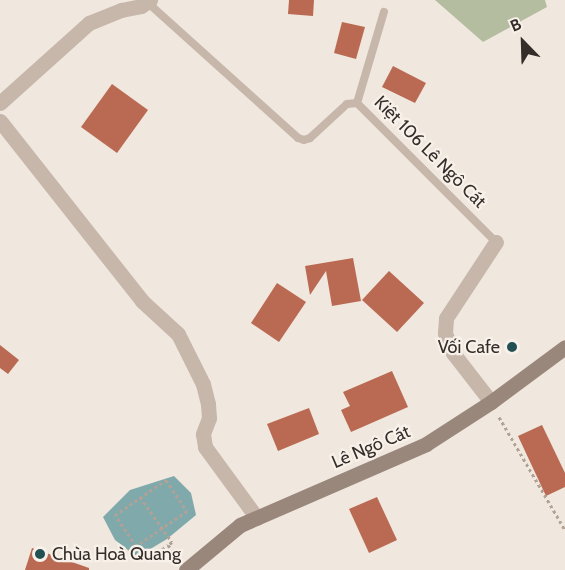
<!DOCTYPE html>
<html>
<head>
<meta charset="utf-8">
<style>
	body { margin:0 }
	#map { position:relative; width:565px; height:570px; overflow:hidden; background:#f0e7de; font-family:Cabin,sans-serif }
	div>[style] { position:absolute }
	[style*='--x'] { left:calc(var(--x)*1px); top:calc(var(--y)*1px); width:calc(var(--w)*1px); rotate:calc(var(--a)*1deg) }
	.green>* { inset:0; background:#b4bd9f }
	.water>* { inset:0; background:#7fa9aa }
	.building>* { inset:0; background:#ba6a52 }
	.path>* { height:3px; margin-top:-1.5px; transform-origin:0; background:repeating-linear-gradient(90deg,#b2a195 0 3px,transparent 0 6px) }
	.lane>* { height:8px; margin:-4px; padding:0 4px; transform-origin:4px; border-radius:4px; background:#c7b7ab }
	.street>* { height:15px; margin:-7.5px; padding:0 7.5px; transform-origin:7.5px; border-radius:7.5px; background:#c7b7ab }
	.secondary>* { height:15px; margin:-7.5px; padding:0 7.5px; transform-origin:7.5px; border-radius:7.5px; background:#9a877c }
	.dots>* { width:16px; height:16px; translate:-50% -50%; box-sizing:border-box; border:3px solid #f8f1ea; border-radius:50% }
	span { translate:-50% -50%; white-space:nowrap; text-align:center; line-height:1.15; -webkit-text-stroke:4.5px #f8f1ea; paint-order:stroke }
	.street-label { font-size:18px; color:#352d29 }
	.poi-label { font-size:18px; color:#352d29 }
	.right { translate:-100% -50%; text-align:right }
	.left { translate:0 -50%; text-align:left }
	.north { position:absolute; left:493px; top:12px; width:60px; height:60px; -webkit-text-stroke:4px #f8f1ea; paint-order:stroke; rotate:337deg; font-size:16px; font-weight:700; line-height:24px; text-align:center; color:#352d29 }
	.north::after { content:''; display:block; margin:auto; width:21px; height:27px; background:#352d29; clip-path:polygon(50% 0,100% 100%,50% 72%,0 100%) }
</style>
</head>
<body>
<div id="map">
	<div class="green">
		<i style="clip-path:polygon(435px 0,545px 0,547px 7px,483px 42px)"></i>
	</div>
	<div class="water">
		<i style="clip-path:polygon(174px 476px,191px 493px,196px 515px,167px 539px,137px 557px,115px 540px,103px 517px,130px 490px)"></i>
	</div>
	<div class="building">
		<i style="clip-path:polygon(289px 0,314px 0,313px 16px,288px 14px)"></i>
		<i style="clip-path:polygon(342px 22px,365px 27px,356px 59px,334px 53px)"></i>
		<i style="clip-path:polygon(393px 66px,426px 83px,415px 103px,382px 87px)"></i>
		<i style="clip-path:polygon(112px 84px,148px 110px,117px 153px,81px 127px)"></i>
		<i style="clip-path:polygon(353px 258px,361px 301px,332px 306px,326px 271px,310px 295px,305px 266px)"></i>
		<i style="clip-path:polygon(389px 271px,424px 303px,397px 332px,362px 300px)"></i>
		<i style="clip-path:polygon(277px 283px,306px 302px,279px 342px,251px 323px)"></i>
		<i style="clip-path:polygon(0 345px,19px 360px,8px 374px,0 368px)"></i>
		<i style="clip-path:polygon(392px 371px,408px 407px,351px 432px,341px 410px,350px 406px,343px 392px)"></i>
		<i style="clip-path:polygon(309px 408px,319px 434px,278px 451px,267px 424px)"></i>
		<i style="clip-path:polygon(542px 425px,565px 473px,565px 487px,546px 496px,518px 436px)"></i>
		<i style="clip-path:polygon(377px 497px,397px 540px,369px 553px,349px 509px)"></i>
		<i style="clip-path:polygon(32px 548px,89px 568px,89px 570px,25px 570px)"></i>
	</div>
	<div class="path">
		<i style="--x:499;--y:417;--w:131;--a:59.7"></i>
		<i style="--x:166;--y:480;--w:37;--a:56"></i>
		<i style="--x:187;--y:511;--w:62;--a:145.5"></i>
		<i style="--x:136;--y:546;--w:37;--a:-124"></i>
		<i style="--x:115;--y:515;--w:62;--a:-34.5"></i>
		<i style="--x:140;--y:497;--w:55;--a:54.6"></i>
		<i style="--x:172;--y:542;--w:5;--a:143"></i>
		<i style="--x:168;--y:545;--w:15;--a:48"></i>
		<i style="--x:136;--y:546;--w:18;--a:49"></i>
		<i style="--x:148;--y:560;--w:25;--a:-37"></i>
	</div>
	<div class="lane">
		<i style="--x:147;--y:2;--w:203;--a:42"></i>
		<i style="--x:298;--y:138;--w:6;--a:18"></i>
		<i style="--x:304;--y:140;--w:6;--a:-18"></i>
		<i style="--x:310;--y:138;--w:50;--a:-42.6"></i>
		<i style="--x:347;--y:104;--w:10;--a:-6"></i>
		<i style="--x:357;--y:103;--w:197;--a:45"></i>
		<i style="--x:357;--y:103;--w:95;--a:-73.5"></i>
	</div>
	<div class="street">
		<i style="--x:0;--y:103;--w:120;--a:-42"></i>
		<i style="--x:89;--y:23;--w:35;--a:-22"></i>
		<i style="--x:121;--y:10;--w:20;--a:-11"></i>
		<i style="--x:141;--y:6;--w:11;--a:-34"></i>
		<i style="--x:0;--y:121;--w:229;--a:51.7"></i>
		<i style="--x:142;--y:301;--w:49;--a:42.5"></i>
		<i style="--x:178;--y:334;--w:56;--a:63.4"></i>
		<i style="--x:203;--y:384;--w:21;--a:76"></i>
		<i style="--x:208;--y:404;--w:14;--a:86"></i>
		<i style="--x:209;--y:418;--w:17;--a:111"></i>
		<i style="--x:203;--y:434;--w:13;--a:81"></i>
		<i style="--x:205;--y:447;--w:88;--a:53.8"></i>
		<i style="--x:491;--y:402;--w:62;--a:-127.8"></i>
		<i style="--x:453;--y:353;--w:22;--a:-112"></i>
		<i style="--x:445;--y:333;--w:15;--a:-86"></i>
		<i style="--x:446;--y:318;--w:91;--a:-56.7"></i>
	</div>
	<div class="secondary">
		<i style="--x:186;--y:570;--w:70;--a:-39.8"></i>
		<i style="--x:240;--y:525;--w:203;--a:-23.5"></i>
		<i style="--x:426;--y:444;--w:77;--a:-32.9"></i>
		<i style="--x:491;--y:402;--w:92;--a:-36.6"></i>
	</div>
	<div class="dots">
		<i style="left:512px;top:347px;background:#235053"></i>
		<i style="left:40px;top:554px;background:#235053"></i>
	</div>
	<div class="street-label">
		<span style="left:430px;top:152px;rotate:45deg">Kiệt 106 Lê Ngô Cát</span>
		<span style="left:371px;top:447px;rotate:-23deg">Lê Ngô Cát</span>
	</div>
	<div class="poi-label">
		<span class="right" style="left:500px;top:347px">Vối Cafe</span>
		<span class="left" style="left:52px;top:554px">Chùa Hoà Quang</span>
	</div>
	<div class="north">B</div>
</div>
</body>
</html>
